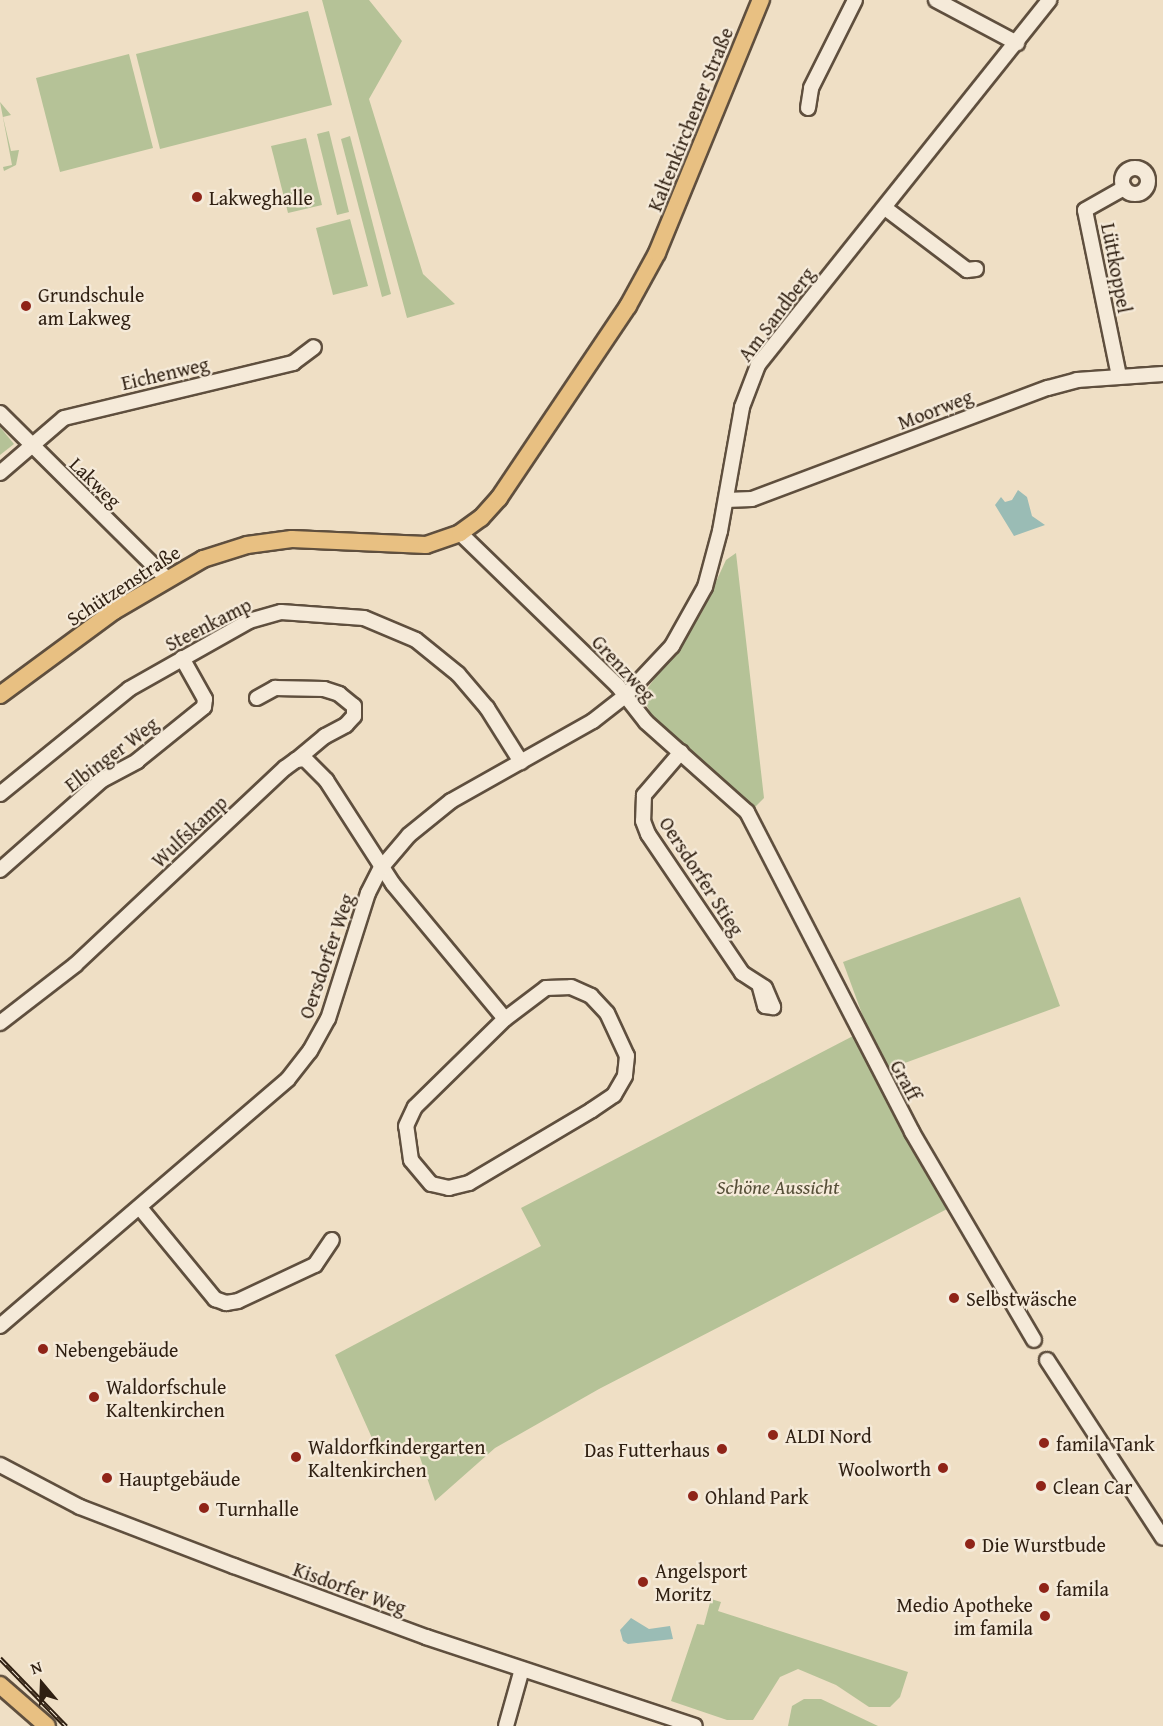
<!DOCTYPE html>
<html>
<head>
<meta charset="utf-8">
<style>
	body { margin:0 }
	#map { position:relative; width:1163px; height:1726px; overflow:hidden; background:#efdfc5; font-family:"Gentium Book Plus",serif }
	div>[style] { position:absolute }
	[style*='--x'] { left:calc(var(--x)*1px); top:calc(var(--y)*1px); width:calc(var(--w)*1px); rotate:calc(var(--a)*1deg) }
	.green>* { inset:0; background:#b5c297 }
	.water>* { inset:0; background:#9abcb5 }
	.roads { filter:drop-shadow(2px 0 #5f4f3e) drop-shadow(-2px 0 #5f4f3e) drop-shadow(0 2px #5f4f3e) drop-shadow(0 -2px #5f4f3e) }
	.minor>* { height:14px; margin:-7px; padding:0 7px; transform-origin:7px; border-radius:7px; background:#f5ead9 }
	.minor>.ring { margin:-7px; padding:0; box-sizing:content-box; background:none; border:14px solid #f5ead9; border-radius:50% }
	.major>* { height:16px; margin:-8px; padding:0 8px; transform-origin:8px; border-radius:8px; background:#e8c082 }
	.rail>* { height:5px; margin-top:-2.5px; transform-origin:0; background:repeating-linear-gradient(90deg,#f5ead9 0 9px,#2f1f11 0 18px); box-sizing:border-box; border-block:2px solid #2f1f11 }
	.dots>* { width:16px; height:16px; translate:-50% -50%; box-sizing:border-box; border:3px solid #f5ead9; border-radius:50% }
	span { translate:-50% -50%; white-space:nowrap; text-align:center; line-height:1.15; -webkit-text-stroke:4.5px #f5ead9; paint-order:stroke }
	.street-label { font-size:20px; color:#2f1f11 }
	.poi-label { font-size:20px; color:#2f1f11 }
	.left { translate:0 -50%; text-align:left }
	.right { translate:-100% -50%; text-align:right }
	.park-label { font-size:20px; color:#575039; font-style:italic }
	.north { position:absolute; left:12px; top:1654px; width:60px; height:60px; -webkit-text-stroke:4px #f5ead9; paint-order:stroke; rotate:341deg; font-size:16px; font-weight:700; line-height:24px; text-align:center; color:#2f1f11 }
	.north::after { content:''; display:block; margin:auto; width:21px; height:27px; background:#2f1f11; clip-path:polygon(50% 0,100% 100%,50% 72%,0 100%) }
</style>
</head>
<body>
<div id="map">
	<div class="green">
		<i style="clip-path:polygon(322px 0,369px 0,402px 41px,369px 99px,423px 274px,455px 304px,407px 318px)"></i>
		<i style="clip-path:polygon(308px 11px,332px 105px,160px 149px,136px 54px)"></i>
		<i style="clip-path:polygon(129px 54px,153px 148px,60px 172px,36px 78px)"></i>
		<i style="clip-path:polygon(0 102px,11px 115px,3px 117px,11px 151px,19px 150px,16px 165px,4px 171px,3px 167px,12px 165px)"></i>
		<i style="clip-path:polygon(329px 131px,349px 212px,337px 215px,317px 134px)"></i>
		<i style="clip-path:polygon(350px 136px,391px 294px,382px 297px,341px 139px)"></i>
		<i style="clip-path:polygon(306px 138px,322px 205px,288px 213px,271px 146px)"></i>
		<i style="clip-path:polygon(350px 219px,368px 286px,333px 295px,316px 228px)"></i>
		<i style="clip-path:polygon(0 427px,14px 444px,0 455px)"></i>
		<i style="clip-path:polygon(736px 553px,764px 798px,752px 810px,652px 716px,642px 696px,701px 614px,726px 560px)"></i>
		<i style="clip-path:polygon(1020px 897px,1060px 1006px,883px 1071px,843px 962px)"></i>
		<i style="clip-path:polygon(853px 1036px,949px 1208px,599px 1389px,495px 1448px,435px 1501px,413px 1437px,380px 1456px,335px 1355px,541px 1246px,521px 1208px)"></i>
		<i style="clip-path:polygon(711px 1599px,721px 1602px,718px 1611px,908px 1672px,900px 1697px,890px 1707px,869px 1707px,836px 1685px,798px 1669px,780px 1677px,753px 1720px,727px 1720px,671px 1701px,697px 1624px,704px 1625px)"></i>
		<i style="clip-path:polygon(804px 1699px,821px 1699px,878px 1726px,788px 1726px,792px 1706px)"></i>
	</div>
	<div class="water">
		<i style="clip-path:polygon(1018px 490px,1027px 497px,1032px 516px,1045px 525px,1014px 536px,995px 505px,1001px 497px,1005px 502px,1012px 500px)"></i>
		<i style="clip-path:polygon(631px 1618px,649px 1629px,670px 1626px,673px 1639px,628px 1644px,623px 1641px,620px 1630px)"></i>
	</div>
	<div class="roads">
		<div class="minor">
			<i style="--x:936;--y:0;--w:92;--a:28"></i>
			<i style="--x:808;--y:108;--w:20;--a:-81"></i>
			<i style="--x:811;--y:88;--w:98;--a:-63.4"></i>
			<i class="ring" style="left:1122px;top:168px;width:12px;height:12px"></i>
			<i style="--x:885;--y:208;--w:103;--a:37.1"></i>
			<i style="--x:967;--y:270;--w:9;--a:-6"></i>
			<i style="--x:1119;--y:376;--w:169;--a:-101.6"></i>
			<i style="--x:1085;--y:210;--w:45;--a:-29.4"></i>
			<i style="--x:0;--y:413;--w:234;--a:44.8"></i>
			<i style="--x:0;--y:473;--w:84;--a:-40.7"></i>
			<i style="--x:64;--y:418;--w:236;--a:-13.5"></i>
			<i style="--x:293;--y:363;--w:26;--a:-37"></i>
			<i style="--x:726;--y:500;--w:26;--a:-2"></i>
			<i style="--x:752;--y:499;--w:316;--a:-20.6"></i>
			<i style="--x:1048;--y:388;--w:30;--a:-15"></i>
			<i style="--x:1077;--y:380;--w:86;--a:-4"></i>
			<i style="--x:460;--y:533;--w:219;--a:44.1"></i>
			<i style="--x:617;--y:685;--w:47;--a:51.9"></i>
			<i style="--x:646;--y:722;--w:135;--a:41.7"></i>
			<i style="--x:747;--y:812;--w:360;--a:62.7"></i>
			<i style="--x:912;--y:1132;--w:241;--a:59.6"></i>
			<i style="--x:257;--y:698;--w:21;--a:-29"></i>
			<i style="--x:275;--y:688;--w:49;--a:1.2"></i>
			<i style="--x:324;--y:689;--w:16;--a:18"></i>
			<i style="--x:339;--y:694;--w:19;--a:39"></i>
			<i style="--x:354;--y:706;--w:10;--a:90"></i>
			<i style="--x:354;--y:716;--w:12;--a:132"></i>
			<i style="--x:346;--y:725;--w:24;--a:152"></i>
			<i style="--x:325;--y:736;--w:38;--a:140"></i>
			<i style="--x:681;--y:752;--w:57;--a:130.7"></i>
			<i style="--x:644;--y:795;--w:26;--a:92"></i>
			<i style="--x:643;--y:821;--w:14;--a:69"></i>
			<i style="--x:648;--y:834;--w:168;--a:55.9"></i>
			<i style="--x:742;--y:973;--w:27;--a:33"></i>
			<i style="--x:765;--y:988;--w:21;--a:67"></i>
			<i style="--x:773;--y:1007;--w:8;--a:-173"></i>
			<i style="--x:765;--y:1006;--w:20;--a:-105"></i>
			<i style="--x:0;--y:794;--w:166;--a:-39.1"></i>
			<i style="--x:129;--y:689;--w:138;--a:-29.5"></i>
			<i style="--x:249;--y:621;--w:33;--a:-16"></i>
			<i style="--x:281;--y:612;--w:83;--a:4.1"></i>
			<i style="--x:364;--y:618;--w:56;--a:22.9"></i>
			<i style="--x:416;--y:640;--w:54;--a:39"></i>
			<i style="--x:458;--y:674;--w:45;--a:49.5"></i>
			<i style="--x:487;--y:708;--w:64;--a:57.8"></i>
			<i style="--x:0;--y:870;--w:136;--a:-41.4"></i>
			<i style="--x:102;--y:780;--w:40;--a:-28"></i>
			<i style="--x:137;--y:761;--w:86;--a:-38.9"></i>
			<i style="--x:204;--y:707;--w:8;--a:-83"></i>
			<i style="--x:205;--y:699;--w:47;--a:-119.3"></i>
			<i style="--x:0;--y:1023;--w:95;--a:-37.7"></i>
			<i style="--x:75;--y:965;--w:288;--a:-43.2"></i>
			<i style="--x:285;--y:768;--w:14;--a:-36"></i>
			<i style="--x:296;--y:760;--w:9;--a:-6"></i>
			<i style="--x:305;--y:759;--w:30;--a:45"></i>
			<i style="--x:326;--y:780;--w:124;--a:57.2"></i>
			<i style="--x:393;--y:884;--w:175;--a:50.3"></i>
			<i style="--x:505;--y:1019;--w:51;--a:-37.1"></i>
			<i style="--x:546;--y:988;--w:25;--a:-2"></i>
			<i style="--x:571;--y:987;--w:22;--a:24"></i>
			<i style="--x:591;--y:996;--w:23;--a:47"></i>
			<i style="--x:607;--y:1013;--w:47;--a:65.1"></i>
			<i style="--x:627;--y:1056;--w:20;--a:96"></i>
			<i style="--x:625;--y:1076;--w:22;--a:120"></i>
			<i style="--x:614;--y:1095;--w:27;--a:146"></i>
			<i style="--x:592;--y:1110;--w:143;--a:149.3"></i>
			<i style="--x:469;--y:1183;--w:21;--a:166"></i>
			<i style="--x:449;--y:1188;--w:18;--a:-167"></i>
			<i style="--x:431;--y:1184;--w:31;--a:-130"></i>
			<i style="--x:411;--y:1160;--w:34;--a:-98"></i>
			<i style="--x:406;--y:1126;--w:21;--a:-65"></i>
			<i style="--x:415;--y:1107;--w:126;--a:-44.4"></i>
			<i style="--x:141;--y:1209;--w:117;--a:50.6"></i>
			<i style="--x:215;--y:1299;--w:12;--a:20"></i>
			<i style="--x:226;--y:1303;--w:12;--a:-9"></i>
			<i style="--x:238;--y:1301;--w:85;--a:-25.1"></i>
			<i style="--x:315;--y:1265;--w:30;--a:-56"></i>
			<i style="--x:0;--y:1326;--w:379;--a:-40.6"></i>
			<i style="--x:288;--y:1079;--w:36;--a:-52"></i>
			<i style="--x:310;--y:1051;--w:37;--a:-61"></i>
			<i style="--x:328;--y:1019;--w:132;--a:-72.4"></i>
			<i style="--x:368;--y:893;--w:28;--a:-63"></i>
			<i style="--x:381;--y:868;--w:43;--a:-49.7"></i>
			<i style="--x:409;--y:835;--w:54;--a:-39"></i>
			<i style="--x:451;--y:801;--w:163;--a:-29.4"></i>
			<i style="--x:593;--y:721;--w:41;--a:-38"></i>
			<i style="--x:625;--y:696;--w:69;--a:-46.8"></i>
			<i style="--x:672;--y:646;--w:68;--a:-60.8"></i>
			<i style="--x:705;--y:587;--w:58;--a:-75"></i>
			<i style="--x:720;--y:531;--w:126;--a:-79.9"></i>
			<i style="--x:742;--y:407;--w:45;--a:-69.1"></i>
			<i style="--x:758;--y:365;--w:467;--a:-51.4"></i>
			<i style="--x:1047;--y:1360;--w:212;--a:56.9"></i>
			<i style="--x:0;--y:1465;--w:90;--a:27.7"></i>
			<i style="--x:80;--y:1507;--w:165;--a:21"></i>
			<i style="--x:234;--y:1566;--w:205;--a:20.3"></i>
			<i style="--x:426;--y:1637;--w:283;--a:18.3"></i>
			<i style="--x:506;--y:1726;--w:59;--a:-74.3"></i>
		</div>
		<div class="major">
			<i style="--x:0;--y:695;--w:142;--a:-36.4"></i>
			<i style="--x:114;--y:611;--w:103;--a:-30.3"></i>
			<i style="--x:203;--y:559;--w:46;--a:-17.7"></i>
			<i style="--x:247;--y:545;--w:45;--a:-7.6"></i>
			<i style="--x:292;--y:539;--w:134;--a:2.6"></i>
			<i style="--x:426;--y:545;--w:36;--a:-19"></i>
			<i style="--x:460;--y:533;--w:26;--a:-36"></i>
			<i style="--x:481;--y:518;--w:27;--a:-48"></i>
			<i style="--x:499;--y:498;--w:231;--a:-56.1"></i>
			<i style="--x:628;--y:306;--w:60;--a:-61.3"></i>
			<i style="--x:657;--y:253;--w:274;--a:-67.7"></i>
			<i style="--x:0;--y:1685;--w:62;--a:41.1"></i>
		</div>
	</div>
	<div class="rail">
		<i style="--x:0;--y:1658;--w:95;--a:45.9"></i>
	</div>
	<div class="dots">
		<i style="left:197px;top:197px;background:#8f2418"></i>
		<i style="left:26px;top:306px;background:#8f2418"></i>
		<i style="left:954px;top:1298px;background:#8f2418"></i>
		<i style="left:43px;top:1349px;background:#8f2418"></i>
		<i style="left:94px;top:1397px;background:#8f2418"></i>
		<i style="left:773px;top:1435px;background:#8f2418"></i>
		<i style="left:1044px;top:1443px;background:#8f2418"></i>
		<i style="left:722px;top:1449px;background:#8f2418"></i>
		<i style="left:296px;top:1457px;background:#8f2418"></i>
		<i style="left:943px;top:1468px;background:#8f2418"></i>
		<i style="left:107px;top:1478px;background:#8f2418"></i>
		<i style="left:1041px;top:1486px;background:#8f2418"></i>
		<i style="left:693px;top:1496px;background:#8f2418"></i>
		<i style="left:204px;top:1508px;background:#8f2418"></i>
		<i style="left:970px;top:1544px;background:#8f2418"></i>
		<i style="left:643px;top:1582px;background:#8f2418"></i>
		<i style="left:1044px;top:1588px;background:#8f2418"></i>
		<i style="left:1045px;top:1616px;background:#8f2418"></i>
	</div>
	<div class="street-label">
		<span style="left:690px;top:119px;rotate:-68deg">Kaltenkirchener Straße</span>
		<span style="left:1117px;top:268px;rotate:79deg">Lüttkoppel</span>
		<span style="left:776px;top:314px;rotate:-53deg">Am Sandberg</span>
		<span style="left:165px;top:373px;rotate:-13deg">Eichenweg</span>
		<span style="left:935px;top:409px;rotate:-21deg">Moorweg</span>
		<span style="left:96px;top:482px;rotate:44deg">Lakweg</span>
		<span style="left:123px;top:585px;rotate:-33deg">Schützenstraße</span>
		<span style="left:208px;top:624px;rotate:-27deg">Steenkamp</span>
		<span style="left:624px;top:668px;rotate:47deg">Grenzweg</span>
		<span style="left:111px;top:754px;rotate:-37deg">Elbinger Weg</span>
		<span style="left:189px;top:831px;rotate:-43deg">Wulfskamp</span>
		<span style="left:702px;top:876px;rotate:57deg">Oersdorfer Stieg</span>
		<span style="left:326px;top:956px;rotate:-71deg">Oersdorfer Weg</span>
		<span style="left:906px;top:1080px;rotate:62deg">Graff</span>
		<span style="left:350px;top:1588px;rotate:20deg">Kisdorfer Weg</span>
	</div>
	<div class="poi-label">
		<span class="left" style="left:209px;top:197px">Lakweghalle</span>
		<span class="left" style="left:38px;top:306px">Grundschule<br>am Lakweg</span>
		<span class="left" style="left:966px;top:1298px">Selbstwäsche</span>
		<span class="left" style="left:55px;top:1349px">Nebengebäude</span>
		<span class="left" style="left:106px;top:1398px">Waldorfschule<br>Kaltenkirchen</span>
		<span class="left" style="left:785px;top:1435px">ALDI Nord</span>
		<span class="left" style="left:1056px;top:1443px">famila Tank</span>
		<span class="left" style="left:308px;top:1458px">Waldorfkindergarten<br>Kaltenkirchen</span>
		<span class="right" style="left:710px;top:1449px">Das Futterhaus</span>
		<span class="right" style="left:931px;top:1468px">Woolworth</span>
		<span class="left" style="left:119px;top:1478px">Hauptgebäude</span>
		<span class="left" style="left:1053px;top:1486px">Clean Car</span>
		<span class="left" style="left:705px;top:1496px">Ohland Park</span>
		<span class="left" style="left:216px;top:1508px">Turnhalle</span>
		<span class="left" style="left:982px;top:1544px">Die Wurstbude</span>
		<span class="left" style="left:655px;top:1582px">Angelsport<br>Moritz</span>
		<span class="left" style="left:1056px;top:1588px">famila</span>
		<span class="right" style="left:1033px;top:1616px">Medio Apotheke<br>im famila</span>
	</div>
	<div class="park-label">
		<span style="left:778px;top:1186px">Schöne Aussicht</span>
	</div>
	<div class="north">N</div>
</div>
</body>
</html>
